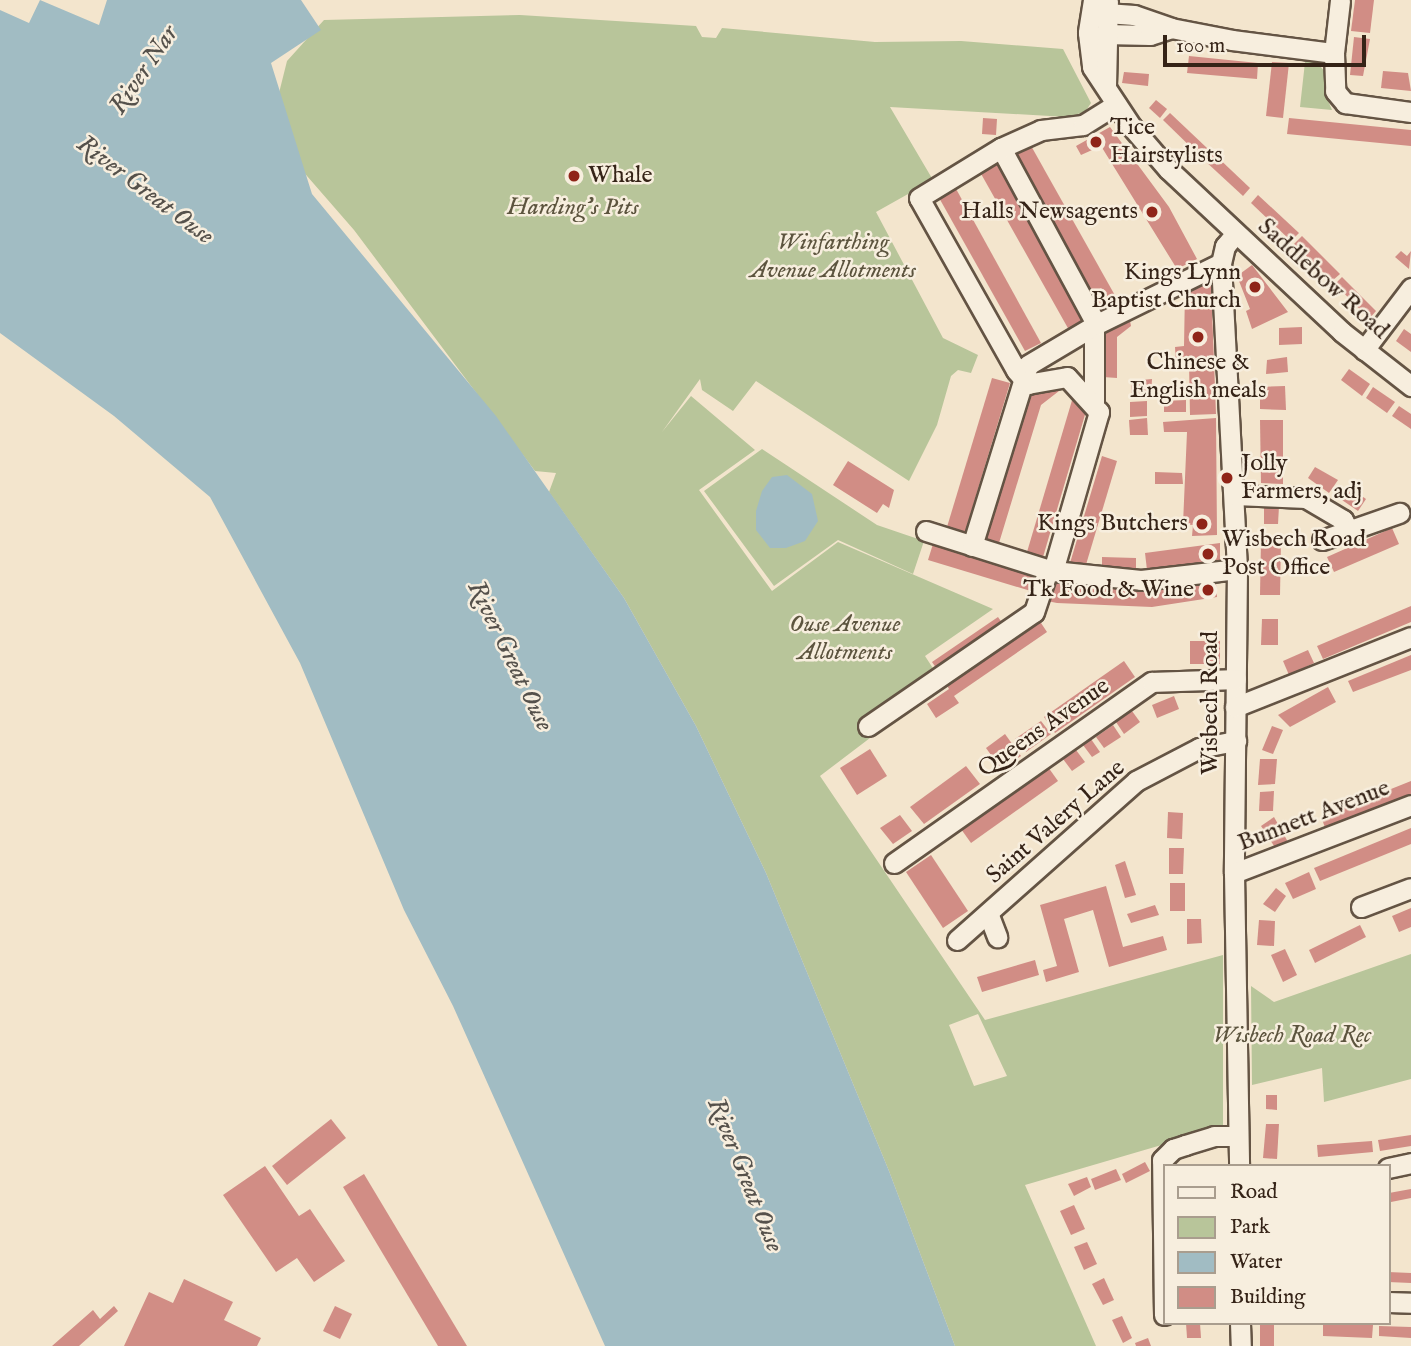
<!DOCTYPE html>
<html>
<head>
<meta charset="utf-8">
<style>
	body { margin:0 }
	#map { position:relative; width:1411px; height:1346px; overflow:hidden; background:#f3e5cd; font-family:"IM FELL English",serif }
	div>[style] { position:absolute }
	[style*='--x'] { left:calc(var(--x)*1px); top:calc(var(--y)*1px); width:calc(var(--w)*1px); rotate:calc(var(--a)*1deg) }
	.green>* { inset:0; background:#b8c59a }
	.water>* { inset:0; background:#a1bcc3 }
	.building>* { inset:0; background:#d18d85 }
	.roads { filter:drop-shadow(2px 0 #645444) drop-shadow(-2px 0 #645444) drop-shadow(0 2px #645444) drop-shadow(0 -2px #645444) }
	.minor>* { height:19px; margin:-9.5px; padding:0 9.5px; transform-origin:9.5px; border-radius:9.5px; background:#f7eede }
	.dots>* { width:19px; height:19px; translate:-50% -50%; box-sizing:border-box; border:4px solid #f7eede; border-radius:50% }
	span { translate:-50% -50%; white-space:nowrap; text-align:center; line-height:1.15; -webkit-text-stroke:5px #f7eede; paint-order:stroke }
	.poi-label { font-size:24px; color:#352317 }
	.left { translate:0 -50%; text-align:left }
	.right { translate:-100% -50%; text-align:right }
	.park-label { font-size:24px; color:#5c543e; font-style:italic }
	.street-label { font-size:24px; color:#352317 }
	.water-label { font-size:26px; color:#55514b; font-style:italic }
	.legend { position:absolute; left:1163px; top:1164px; width:228px; height:161px; box-sizing:border-box; background:#f7eede; border:2px solid #a99d8e; margin:0; padding:9px 12px; list-style:none; font-size:21px; color:#352317 }
	.legend li { display:flex; align-items:center; gap:14px; height:35px }
	.legend b { width:35px; border:2px solid #a99d8e }
	.scale { position:absolute; left:1163px; top:35px; width:203px; height:32px; box-sizing:border-box; border:4px solid #352317; border-top:0; padding-left:9px; font-size:21px; line-height:24px; white-space:nowrap; color:#352317; -webkit-text-stroke:5px #f7eede; paint-order:stroke }
</style>
</head>
<body>
<div id="map">
	<div class="green">
		<i style="clip-path:polygon(evenodd,520px 15px,696px 26px,702px 37px,716px 38px,722px 28px,875px 42px,961px 41px,1063px 49px,1091px 103px,1085px 112px,1067px 117px,890px 107px,933px 180px,876px 212px,943px 338px,978px 355px,971px 373px,958px 370px,951px 376px,937px 425px,909px 481px,756px 381px,733px 411px,702px 390px,700px 379px,662px 432px,691px 396px,755px 450px,699px 490px,772px 591px,838px 542px,993px 609px,925px 656px,938px 676px,862px 726px,870px 738px,820px 776px,985px 1020px,1223px 955px,1223px 1127px,1025px 1185px,1096px 1346px,955px 1346px,889px 1171px,766px 873px,696px 726px,624px 598px,549px 492px,556px 473px,535px 471px,354px 230px,287px 153px,276px 105px,287px 61px,324px 20px,520px 15px,978px 1014px,1007px 1076px,974px 1086px,949px 1025px,978px 1014px)"></i>
		<i style="clip-path:polygon(1316px 61px,1325px 72px,1324px 91px,1332px 110px,1300px 107px,1305px 62px)"></i>
		<i style="clip-path:polygon(762px 449px,877px 525px,924px 541px,913px 574px,838px 540px,774px 586px,704px 491px)"></i>
		<i style="clip-path:polygon(1411px 954px,1411px 1079px,1324px 1102px,1322px 1068px,1252px 1085px,1251px 986px,1274px 1002px)"></i>
	</div>
	<div class="water">
		<i style="clip-path:polygon(40px 0,99px 25px,107px 0,301px 0,321px 30px,271px 63px,312px 194px,496px 416px,624px 598px,696px 726px,766px 873px,889px 1171px,955px 1346px,605px 1346px,453px 1006px,404px 910px,300px 663px,210px 497px,114px 416px,0 333px,0 10px,29px 23px)"></i>
		<i style="clip-path:polygon(787px 475px,812px 494px,818px 521px,805px 541px,786px 548px,770px 548px,756px 530px,756px 511px,762px 491px,772px 477px)"></i>
	</div>
	<div class="building">
		<i style="clip-path:polygon(1355px 0,1374px 0,1370px 33px,1351px 31px)"></i>
		<i style="clip-path:polygon(1354px 37px,1370px 39px,1363px 76px,1350px 75px)"></i>
		<i style="clip-path:polygon(1189px 56px,1258px 63px,1257px 79px,1187px 73px)"></i>
		<i style="clip-path:polygon(1272px 62px,1289px 63px,1283px 118px,1266px 116px)"></i>
		<i style="clip-path:polygon(1383px 71px,1408px 73px,1411px 91px,1381px 88px)"></i>
		<i style="clip-path:polygon(1124px 72px,1149px 74px,1148px 86px,1122px 83px)"></i>
		<i style="clip-path:polygon(1156px 100px,1167px 109px,1160px 118px,1149px 108px)"></i>
		<i style="clip-path:polygon(1170px 113px,1207px 148px,1200px 156px,1163px 120px)"></i>
		<i style="clip-path:polygon(983px 118px,997px 119px,996px 135px,982px 134px)"></i>
		<i style="clip-path:polygon(1289px 118px,1411px 130px,1411px 146px,1287px 134px)"></i>
		<i style="clip-path:polygon(1110px 127px,1169px 207px,1197px 259px,1177px 269px,1101px 146px,1081px 155px,1076px 146px)"></i>
		<i style="clip-path:polygon(1030px 144px,1117px 299px,1099px 306px,1014px 152px)"></i>
		<i style="clip-path:polygon(1212px 152px,1250px 188px,1243px 196px,1204px 160px)"></i>
		<i style="clip-path:polygon(1001px 161px,1088px 319px,1069px 330px,980px 172px)"></i>
		<i style="clip-path:polygon(955px 187px,1041px 343px,1025px 351px,938px 196px)"></i>
		<i style="clip-path:polygon(1258px 195px,1299px 233px,1291px 241px,1251px 203px)"></i>
		<i style="clip-path:polygon(1302px 236px,1340px 274px,1332px 281px,1294px 244px)"></i>
		<i style="clip-path:polygon(1401px 251px,1407px 256px,1411px 251px,1409px 269px,1395px 257px)"></i>
		<i style="clip-path:polygon(1252px 265px,1288px 312px,1252px 329px,1246px 311px,1250px 309px,1237px 276px)"></i>
		<i style="clip-path:polygon(1342px 277px,1376px 311px,1369px 319px,1335px 284px)"></i>
		<i style="clip-path:polygon(1211px 284px,1216px 414px,1190px 415px,1189px 362px,1176px 364px,1175px 347px,1184px 346px,1185px 290px)"></i>
		<i style="clip-path:polygon(1129px 315px,1131px 326px,1117px 337px,1117px 378px,1103px 377px,1104px 331px)"></i>
		<i style="clip-path:polygon(1302px 327px,1302px 344px,1279px 345px,1279px 328px)"></i>
		<i style="clip-path:polygon(1404px 329px,1411px 334px,1411px 352px,1396px 341px)"></i>
		<i style="clip-path:polygon(1287px 357px,1288px 372px,1266px 374px,1267px 360px)"></i>
		<i style="clip-path:polygon(1349px 369px,1370px 384px,1362px 396px,1341px 380px)"></i>
		<i style="clip-path:polygon(992px 378px,1010px 383px,965px 532px,947px 527px)"></i>
		<i style="clip-path:polygon(1152px 379px,1151px 396px,1131px 397px,1131px 381px)"></i>
		<i style="clip-path:polygon(1055px 383px,1059px 391px,1041px 405px,999px 543px,985px 538px,1028px 396px)"></i>
		<i style="clip-path:polygon(1285px 386px,1286px 410px,1260px 409px,1260px 387px)"></i>
		<i style="clip-path:polygon(1373px 387px,1395px 402px,1387px 413px,1366px 398px)"></i>
		<i style="clip-path:polygon(1073px 397px,1087px 408px,1043px 557px,1027px 552px)"></i>
		<i style="clip-path:polygon(1186px 400px,1186px 412px,1164px 412px,1164px 401px)"></i>
		<i style="clip-path:polygon(1147px 401px,1147px 416px,1130px 417px,1130px 402px)"></i>
		<i style="clip-path:polygon(1399px 406px,1411px 414px,1411px 429px,1392px 416px)"></i>
		<i style="clip-path:polygon(1147px 418px,1148px 435px,1130px 435px,1129px 420px)"></i>
		<i style="clip-path:polygon(1216px 418px,1217px 535px,1192px 536px,1193px 525px,1183px 524px,1187px 432px,1164px 432px,1163px 422px)"></i>
		<i style="clip-path:polygon(1260px 420px,1283px 420px,1283px 484px,1261px 483px)"></i>
		<i style="clip-path:polygon(1102px 456px,1117px 461px,1085px 568px,1070px 563px)"></i>
		<i style="clip-path:polygon(848px 461px,894px 490px,889px 508px,883px 504px,877px 513px,833px 485px)"></i>
		<i style="clip-path:polygon(1315px 467px,1338px 480px,1329px 493px,1308px 478px)"></i>
		<i style="clip-path:polygon(1155px 472px,1182px 473px,1183px 484px,1155px 484px)"></i>
		<i style="clip-path:polygon(1352px 489px,1366px 499px,1358px 511px,1342px 500px)"></i>
		<i style="clip-path:polygon(1264px 505px,1279px 506px,1278px 524px,1264px 524px)"></i>
		<i style="clip-path:polygon(1392px 528px,1399px 544px,1334px 572px,1327px 557px)"></i>
		<i style="clip-path:polygon(1261px 540px,1281px 540px,1280px 595px,1260px 595px)"></i>
		<i style="clip-path:polygon(1220px 543px,1220px 561px,1147px 570px,1145px 553px)"></i>
		<i style="clip-path:polygon(933px 544px,1039px 577px,1034px 592px,928px 560px)"></i>
		<i style="clip-path:polygon(1102px 557px,1136px 558px,1136px 571px,1102px 570px)"></i>
		<i style="clip-path:polygon(1052px 581px,1152px 591px,1216px 583px,1217px 597px,1152px 607px,1057px 603px,1047px 601px)"></i>
		<i style="clip-path:polygon(1411px 606px,1411px 622px,1323px 659px,1317px 646px)"></i>
		<i style="clip-path:polygon(998px 617px,1005px 627px,939px 672px,932px 662px)"></i>
		<i style="clip-path:polygon(1262px 619px,1278px 619px,1278px 645px,1261px 645px)"></i>
		<i style="clip-path:polygon(1039px 620px,1047px 632px,954px 696px,959px 703px,936px 718px,927px 704px,949px 689px,946px 684px)"></i>
		<i style="clip-path:polygon(1190px 641px,1220px 641px,1220px 664px,1190px 664px)"></i>
		<i style="clip-path:polygon(1308px 650px,1314px 663px,1289px 675px,1283px 661px)"></i>
		<i style="clip-path:polygon(1411px 655px,1411px 670px,1353px 692px,1348px 681px)"></i>
		<i style="clip-path:polygon(1124px 661px,1135px 677px,1055px 733px,1044px 717px)"></i>
		<i style="clip-path:polygon(1328px 687px,1336px 702px,1290px 727px,1278px 715px)"></i>
		<i style="clip-path:polygon(1174px 696px,1179px 709px,1157px 718px,1152px 705px)"></i>
		<i style="clip-path:polygon(1132px 711px,1140px 722px,1124px 734px,1116px 722px)"></i>
		<i style="clip-path:polygon(1041px 721px,1051px 734px,1026px 752px,1015px 739px)"></i>
		<i style="clip-path:polygon(1113px 725px,1121px 737px,1104px 748px,1096px 737px)"></i>
		<i style="clip-path:polygon(1272px 726px,1283px 730px,1273px 754px,1262px 750px)"></i>
		<i style="clip-path:polygon(1005px 734px,1021px 756px,1001px 769px,986px 748px)"></i>
		<i style="clip-path:polygon(1091px 739px,1100px 752px,1092px 757px,1083px 745px)"></i>
		<i style="clip-path:polygon(870px 749px,887px 776px,857px 795px,840px 768px)"></i>
		<i style="clip-path:polygon(1076px 750px,1085px 762px,1072px 771px,1063px 759px)"></i>
		<i style="clip-path:polygon(1260px 759px,1277px 759px,1275px 784px,1258px 785px)"></i>
		<i style="clip-path:polygon(966px 766px,980px 784px,924px 824px,910px 807px)"></i>
		<i style="clip-path:polygon(1048px 767px,1058px 781px,971px 843px,961px 829px)"></i>
		<i style="clip-path:polygon(1411px 781px,1411px 796px,1326px 830px,1321px 817px)"></i>
		<i style="clip-path:polygon(1274px 791px,1273px 811px,1259px 811px,1260px 792px)"></i>
		<i style="clip-path:polygon(1168px 812px,1183px 813px,1182px 839px,1167px 838px)"></i>
		<i style="clip-path:polygon(900px 815px,912px 831px,893px 844px,880px 828px)"></i>
		<i style="clip-path:polygon(1274px 817px,1288px 842px,1276px 849px,1261px 826px)"></i>
		<i style="clip-path:polygon(1411px 828px,1411px 844px,1320px 881px,1314px 868px)"></i>
		<i style="clip-path:polygon(1169px 848px,1184px 848px,1183px 874px,1169px 874px)"></i>
		<i style="clip-path:polygon(931px 855px,968px 911px,943px 928px,906px 872px)"></i>
		<i style="clip-path:polygon(1125px 861px,1136px 895px,1125px 898px,1115px 865px)"></i>
		<i style="clip-path:polygon(1309px 872px,1316px 889px,1293px 899px,1285px 883px)"></i>
		<i style="clip-path:polygon(1170px 883px,1185px 883px,1185px 911px,1170px 911px)"></i>
		<i style="clip-path:polygon(1106px 886px,1123px 947px,1163px 936px,1167px 950px,1109px 967px,1093px 910px,1064px 919px,1079px 972px,1046px 982px,1043px 970px,1057px 966px,1040px 905px)"></i>
		<i style="clip-path:polygon(1276px 888px,1286px 896px,1275px 912px,1263px 904px)"></i>
		<i style="clip-path:polygon(1155px 905px,1159px 915px,1131px 923px,1127px 914px)"></i>
		<i style="clip-path:polygon(1411px 908px,1411px 927px,1399px 932px,1392px 916px)"></i>
		<i style="clip-path:polygon(1187px 919px,1201px 919px,1202px 943px,1187px 944px)"></i>
		<i style="clip-path:polygon(1259px 920px,1275px 921px,1274px 946px,1257px 945px)"></i>
		<i style="clip-path:polygon(1360px 925px,1366px 937px,1315px 963px,1309px 950px)"></i>
		<i style="clip-path:polygon(1285px 949px,1297px 975px,1283px 982px,1271px 955px)"></i>
		<i style="clip-path:polygon(1035px 960px,1039px 975px,982px 992px,977px 977px)"></i>
		<i style="clip-path:polygon(1266px 1095px,1277px 1095px,1277px 1110px,1266px 1109px)"></i>
		<i style="clip-path:polygon(331px 1119px,346px 1138px,287px 1185px,272px 1166px)"></i>
		<i style="clip-path:polygon(1266px 1124px,1279px 1124px,1277px 1159px,1263px 1158px)"></i>
		<i style="clip-path:polygon(1411px 1135px,1411px 1146px,1380px 1151px,1378px 1140px)"></i>
		<i style="clip-path:polygon(1372px 1141px,1373px 1152px,1318px 1157px,1317px 1145px)"></i>
		<i style="clip-path:polygon(1145px 1162px,1150px 1171px,1126px 1183px,1122px 1174px)"></i>
		<i style="clip-path:polygon(265px 1166px,299px 1216px,310px 1209px,345px 1261px,314px 1282px,297px 1258px,276px 1272px,223px 1195px)"></i>
		<i style="clip-path:polygon(1116px 1169px,1121px 1180px,1095px 1190px,1091px 1179px)"></i>
		<i style="clip-path:polygon(364px 1174px,467px 1346px,438px 1346px,343px 1187px)"></i>
		<i style="clip-path:polygon(1087px 1177px,1091px 1187px,1074px 1196px,1068px 1184px)"></i>
		<i style="clip-path:polygon(1411px 1189px,1411px 1198px,1391px 1202px,1389px 1193px)"></i>
		<i style="clip-path:polygon(1074px 1205px,1085px 1229px,1071px 1235px,1060px 1211px)"></i>
		<i style="clip-path:polygon(1087px 1242px,1097px 1264px,1084px 1270px,1074px 1247px)"></i>
		<i style="clip-path:polygon(1388px 1272px,1411px 1273px,1411px 1283px,1388px 1282px)"></i>
		<i style="clip-path:polygon(1104px 1278px,1114px 1300px,1103px 1305px,1092px 1284px)"></i>
		<i style="clip-path:polygon(184px 1279px,233px 1302px,224px 1320px,261px 1338px,257px 1346px,124px 1346px,149px 1292px,173px 1303px)"></i>
		<i style="clip-path:polygon(114px 1306px,118px 1311px,79px 1346px,52px 1346px,93px 1310px,100px 1319px)"></i>
		<i style="clip-path:polygon(335px 1306px,352px 1314px,340px 1339px,323px 1331px)"></i>
		<i style="clip-path:polygon(1122px 1316px,1132px 1338px,1123px 1343px,1112px 1320px)"></i>
		<i style="clip-path:polygon(1186px 1323px,1200px 1323px,1201px 1338px,1187px 1338px)"></i>
		<i style="clip-path:polygon(1260px 1323px,1274px 1323px,1274px 1346px,1260px 1346px)"></i>
		<i style="clip-path:polygon(1323px 1323px,1373px 1325px,1372px 1338px,1323px 1336px)"></i>
		<i style="clip-path:polygon(1379px 1326px,1411px 1327px,1411px 1338px,1379px 1336px)"></i>
		<i style="clip-path:polygon(1148px 1338px,1151px 1346px,1136px 1346px,1135px 1343px)"></i>
	</div>
	<div class="roads">
		<div class="minor">
			<i style="--x:1093;--y:0;--w:33;--a:99"></i>
			<i style="--x:1088;--y:33;--w:34;--a:83"></i>
			<i style="--x:1092;--y:67;--w:71;--a:56.5"></i>
			<i style="--x:1131;--y:126;--w:57;--a:49.3"></i>
			<i style="--x:1168;--y:169;--w:238;--a:43.1"></i>
			<i style="--x:1342;--y:332;--w:88;--a:38"></i>
			<i style="--x:1106;--y:13;--w:28;--a:4"></i>
			<i style="--x:1134;--y:15;--w:39;--a:19"></i>
			<i style="--x:1171;--y:28;--w:62;--a:11.1"></i>
			<i style="--x:1232;--y:40;--w:103;--a:7.3"></i>
			<i style="--x:1334;--y:53;--w:38;--a:88"></i>
			<i style="--x:1335;--y:91;--w:16;--a:50"></i>
			<i style="--x:1345;--y:103;--w:67;--a:7.8"></i>
			<i style="--x:1104;--y:34;--w:46;--a:1.2"></i>
			<i style="--x:1150;--y:35;--w:22;--a:-18"></i>
			<i style="--x:1334;--y:53;--w:53;--a:-83.5"></i>
			<i style="--x:1106;--y:86;--w:85;--a:-88.7"></i>
			<i style="--x:1001;--y:148;--w:196;--a:61.6"></i>
			<i style="--x:1094;--y:320;--w:83;--a:90"></i>
			<i style="--x:1236;--y:233;--w:17;--a:130"></i>
			<i style="--x:1225;--y:246;--w:17;--a:103"></i>
			<i style="--x:1221;--y:263;--w:306;--a:87"></i>
			<i style="--x:1237;--y:569;--w:304;--a:90.6"></i>
			<i style="--x:1234;--y:873;--w:293;--a:89"></i>
			<i style="--x:1364;--y:350;--w:78;--a:-52.8"></i>
			<i style="--x:1235;--y:495;--w:71;--a:2.4"></i>
			<i style="--x:1306;--y:498;--w:43;--a:30.7"></i>
			<i style="--x:1343;--y:520;--w:13;--a:61"></i>
			<i style="--x:926;--y:531;--w:133;--a:17.5"></i>
			<i style="--x:1053;--y:571;--w:88;--a:5.8"></i>
			<i style="--x:1141;--y:580;--w:97;--a:-6.5"></i>
			<i style="--x:1322;--y:540;--w:82;--a:-19.3"></i>
			<i style="--x:972;--y:546;--w:189;--a:-72.8"></i>
			<i style="--x:1028;--y:365;--w:78;--a:-30.8"></i>
			<i style="--x:1095;--y:325;--w:140;--a:-26.2"></i>
			<i style="--x:1053;--y:571;--w:166;--a:-73.9"></i>
			<i style="--x:1099;--y:412;--w:47;--a:-132.4"></i>
			<i style="--x:1067;--y:377;--w:40;--a:170"></i>
			<i style="--x:1028;--y:384;--w:18;--a:-131"></i>
			<i style="--x:1016;--y:370;--w:197;--a:-119.4"></i>
			<i style="--x:919;--y:198;--w:96;--a:-31.4"></i>
			<i style="--x:1001;--y:148;--w:44;--a:-24.2"></i>
			<i style="--x:1041;--y:130;--w:42;--a:-6.8"></i>
			<i style="--x:1083;--y:125;--w:39;--a:-32"></i>
			<i style="--x:1235;--y:707;--w:189;--a:-21.7"></i>
			<i style="--x:868;--y:726;--w:201;--a:-34.5"></i>
			<i style="--x:1034;--y:612;--w:44;--a:-71.6"></i>
			<i style="--x:894;--y:863;--w:315;--a:-35.1"></i>
			<i style="--x:1152;--y:682;--w:84;--a:-2"></i>
			<i style="--x:1234;--y:873;--w:190;--a:-21"></i>
			<i style="--x:1361;--y:907;--w:53;--a:-20.8"></i>
			<i style="--x:988;--y:913;--w:26;--a:69"></i>
			<i style="--x:957;--y:940;--w:239;--a:-41.6"></i>
			<i style="--x:1136;--y:781;--w:71;--a:-27.6"></i>
			<i style="--x:1199;--y:748;--w:38;--a:-11"></i>
			<i style="--x:1388;--y:1168;--w:24;--a:-12"></i>
			<i style="--x:1388;--y:1302;--w:23;--a:2"></i>
			<i style="--x:1164;--y:1315;--w:155;--a:-90.7"></i>
			<i style="--x:1162;--y:1160;--w:16;--a:-45"></i>
			<i style="--x:1173;--y:1149;--w:13;--a:-18"></i>
			<i style="--x:1185;--y:1145;--w:30;--a:-17"></i>
			<i style="--x:1214;--y:1136;--w:24;--a:0"></i>
			<i style="--x:1240;--y:1323;--w:23;--a:88"></i>
		</div>
	</div>
	<div class="dots">
		<i style="left:1096px;top:142px;background:#8f2418"></i>
		<i style="left:574px;top:176px;background:#8f2418"></i>
		<i style="left:1152px;top:212px;background:#8f2418"></i>
		<i style="left:1255px;top:287px;background:#8f2418"></i>
		<i style="left:1198px;top:337px;background:#8f2418"></i>
		<i style="left:1227px;top:478px;background:#8f2418"></i>
		<i style="left:1202px;top:524px;background:#8f2418"></i>
		<i style="left:1208px;top:554px;background:#8f2418"></i>
		<i style="left:1208px;top:590px;background:#8f2418"></i>
	</div>
	<div class="poi-label">
		<span class="left" style="left:1110px;top:142px">Tice<br>Hairstylists</span>
		<span class="left" style="left:588px;top:176px">Whale</span>
		<span class="right" style="left:1138px;top:212px">Halls Newsagents</span>
		<span class="right" style="left:1241px;top:287px">Kings Lynn<br>Baptist Church</span>
		<span style="left:1198px;top:377px">Chinese &amp;<br>English meals</span>
		<span class="left" style="left:1241px;top:478px">Jolly<br>Farmers, adj</span>
		<span class="right" style="left:1188px;top:524px">Kings Butchers</span>
		<span class="left" style="left:1222px;top:554px">Wisbech Road<br>Post Office</span>
		<span class="right" style="left:1194px;top:590px">Tk Food &amp; Wine</span>
	</div>
	<div class="park-label">
		<span style="left:573px;top:208px">Harding's Pits</span>
		<span style="left:833px;top:257px">Winfarthing<br>Avenue Allotments</span>
		<span style="left:845px;top:639px">Ouse Avenue<br>Allotments</span>
		<span style="left:1292px;top:1036px">Wisbech Road Rec</span>
	</div>
	<div class="street-label">
		<span style="left:1323px;top:279px;rotate:42deg">Saddlebow Road</span>
		<span style="left:1211px;top:703px;rotate:-90deg">Wisbech Road</span>
		<span style="left:1044px;top:728px;rotate:-35deg">Queens Avenue</span>
		<span style="left:1314px;top:816px;rotate:-21deg">Bunnett Avenue</span>
		<span style="left:1056px;top:822px;rotate:-41deg">Saint Valery Lane</span>
	</div>
	<div class="water-label">
		<span style="left:144px;top:70px;rotate:-56deg">River Nar</span>
		<span style="left:145px;top:190px;rotate:37deg">River Great Ouse</span>
		<span style="left:510px;top:656px;rotate:64deg">River Great Ouse</span>
		<span style="left:745px;top:1175px;rotate:68deg">River Great Ouse</span>
	</div>
	<ul class="legend">
	<li><b style="height:9px;background:#f7eede"></b>Road</li>
	<li><b style="height:19px;background:#b8c59a"></b>Park</li>
	<li><b style="height:19px;background:#a1bcc3"></b>Water</li>
	<li><b style="height:19px;background:#d18d85"></b>Building</li>
	</ul>
	<div class="scale">100 m</div>
</div>
</body>
</html>
